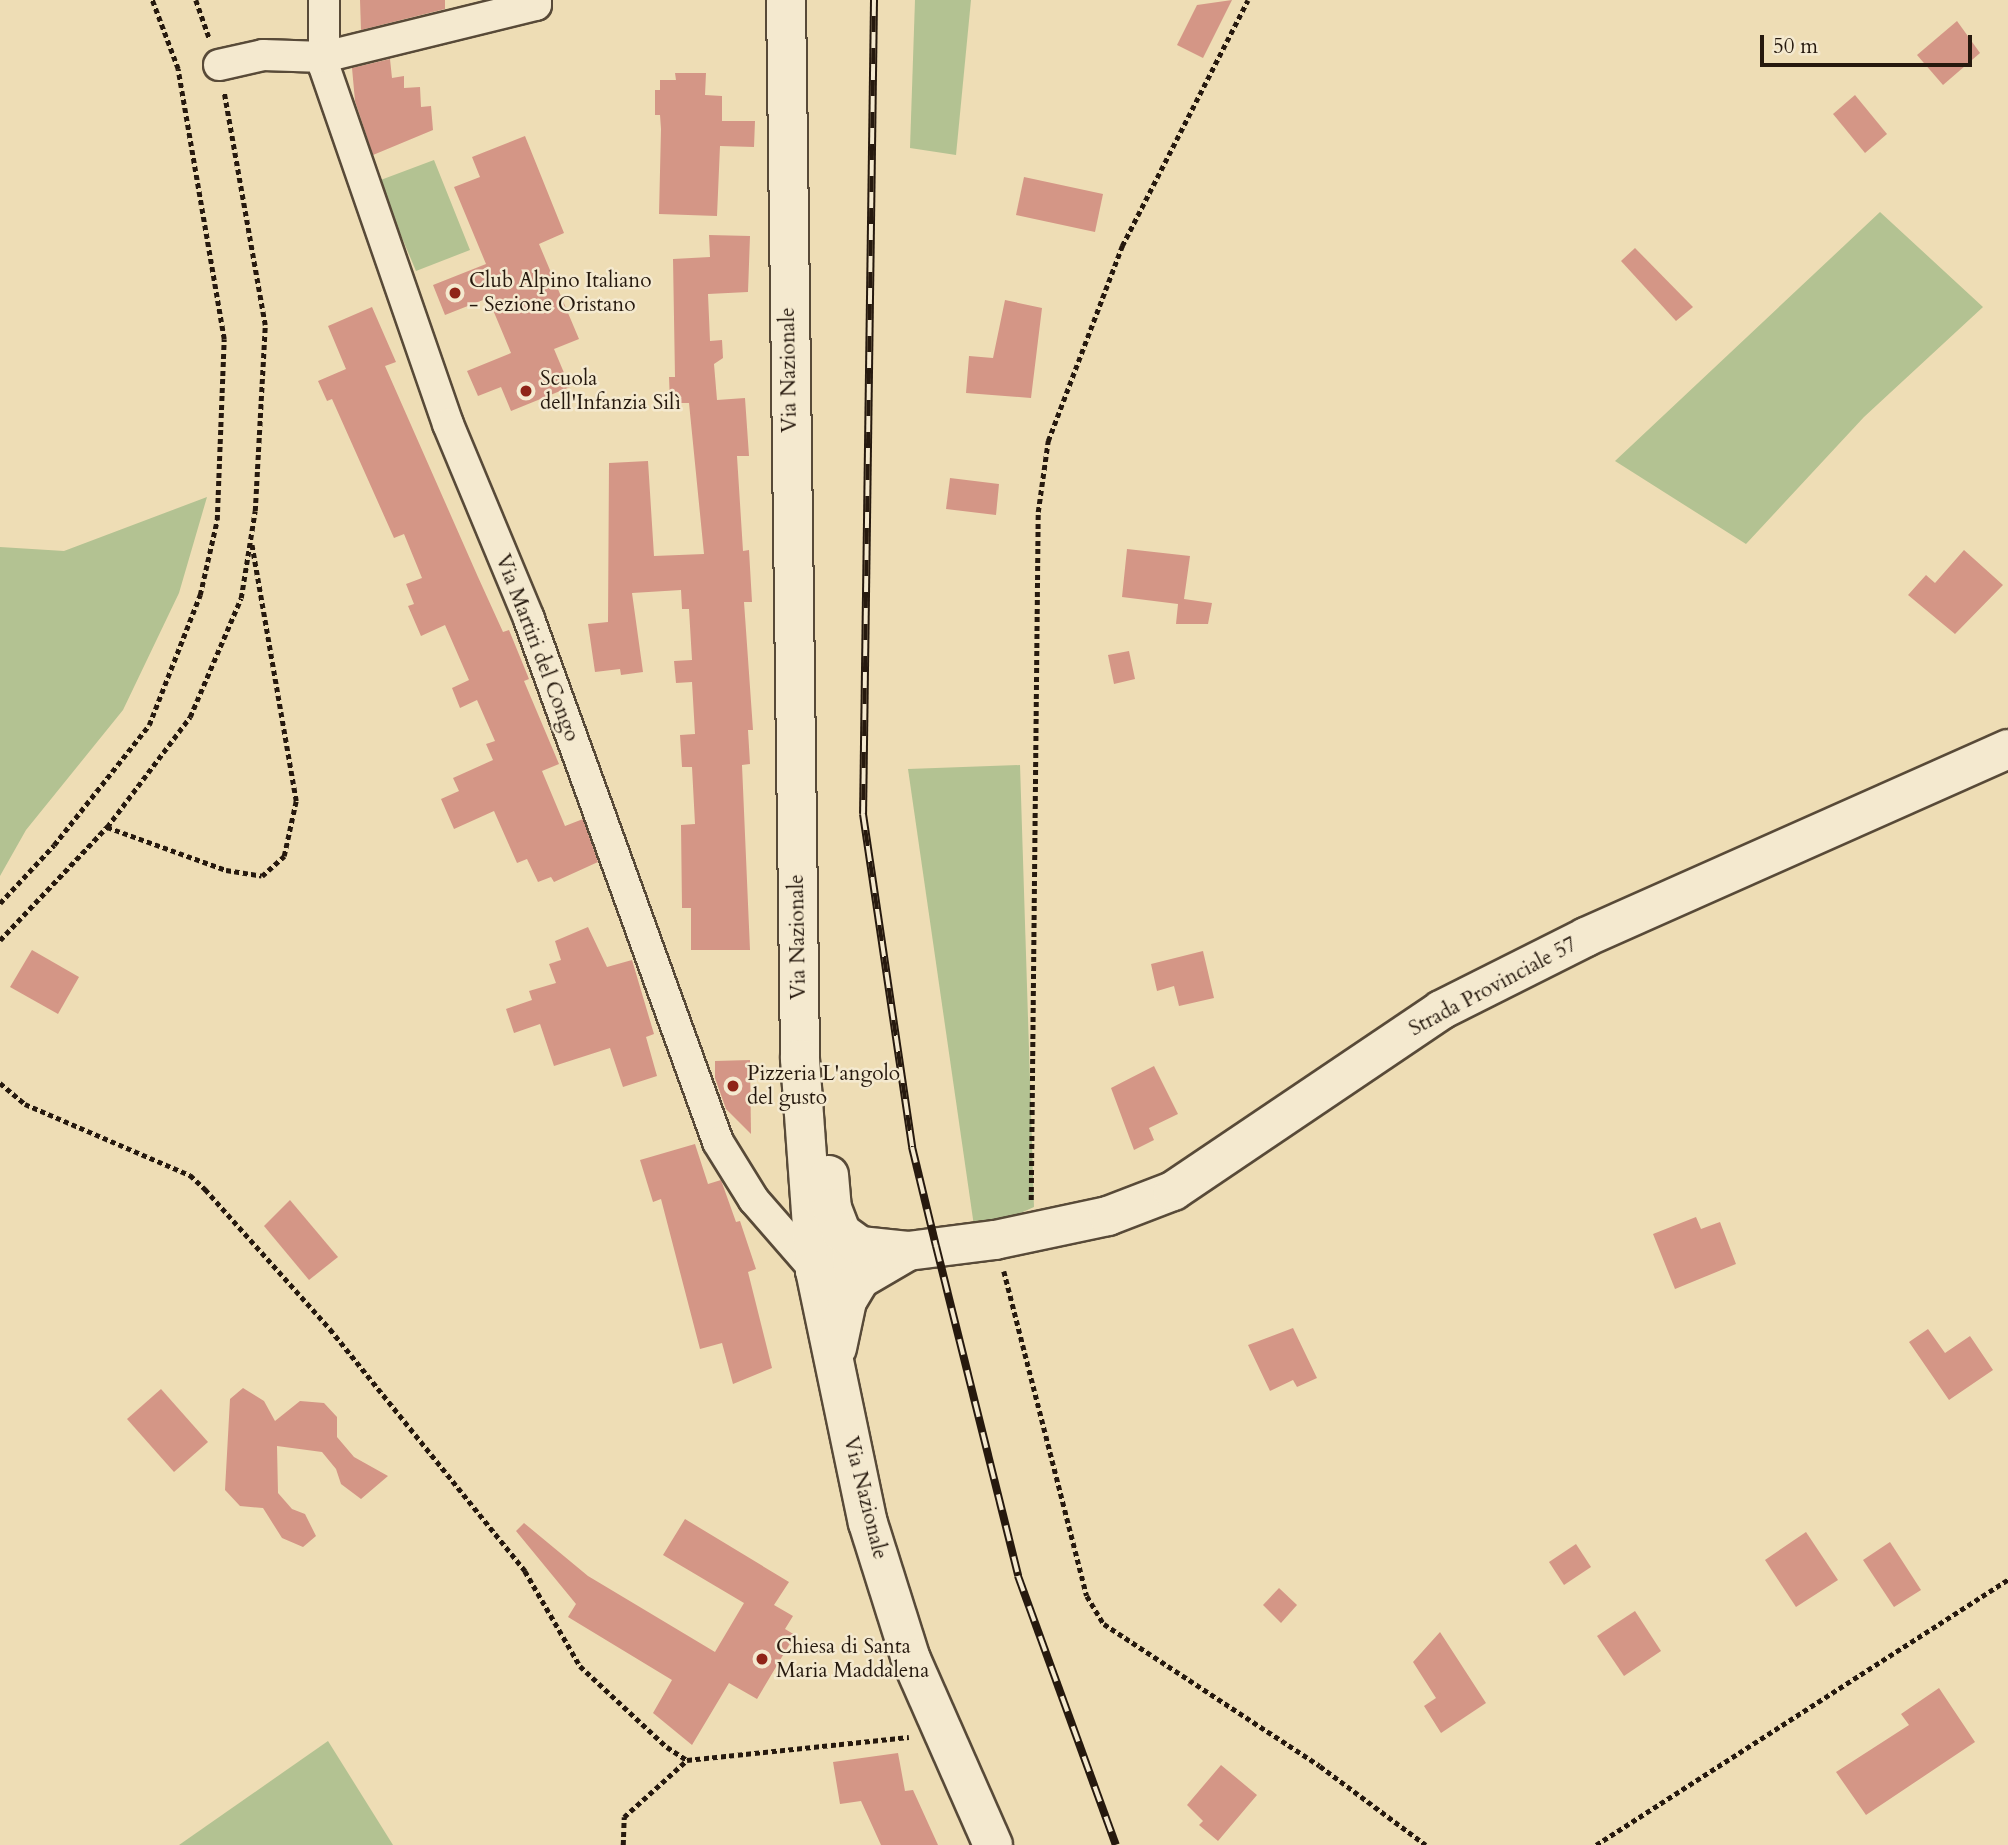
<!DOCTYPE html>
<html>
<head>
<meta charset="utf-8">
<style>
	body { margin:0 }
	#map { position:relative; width:2008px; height:1845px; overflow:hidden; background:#eeddb5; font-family:Cardo,serif }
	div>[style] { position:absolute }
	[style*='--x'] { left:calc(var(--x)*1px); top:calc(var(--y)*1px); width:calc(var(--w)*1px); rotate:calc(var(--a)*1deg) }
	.green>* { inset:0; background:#b3c292 }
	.building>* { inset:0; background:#d49686 }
	.path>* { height:4.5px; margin-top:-2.25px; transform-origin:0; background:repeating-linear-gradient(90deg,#26190e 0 5px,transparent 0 8.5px) }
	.roads { filter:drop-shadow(2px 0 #584a38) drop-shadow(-2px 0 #584a38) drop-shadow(0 2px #584a38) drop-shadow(0 -2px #584a38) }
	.minor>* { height:30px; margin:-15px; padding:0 15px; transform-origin:15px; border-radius:15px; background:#f4e9cf }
	.tertiary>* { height:38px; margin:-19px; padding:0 19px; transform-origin:19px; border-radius:19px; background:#f4e9cf }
	.secondary>* { height:38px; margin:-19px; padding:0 19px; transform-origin:19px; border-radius:19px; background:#f4e9cf }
	.rail>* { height:8px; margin-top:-4px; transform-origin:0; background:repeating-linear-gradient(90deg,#f4e9cf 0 16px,#26190e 0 32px); box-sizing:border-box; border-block:2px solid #26190e }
	.dots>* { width:19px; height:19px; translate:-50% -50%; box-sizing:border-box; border:4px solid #f4e9cf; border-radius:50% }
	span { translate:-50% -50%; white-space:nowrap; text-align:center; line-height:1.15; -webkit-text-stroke:5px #f4e9cf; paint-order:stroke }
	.poi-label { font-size:21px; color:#26190e }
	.left { translate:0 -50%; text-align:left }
	.street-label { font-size:21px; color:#26190e }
	.scale { position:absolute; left:1760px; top:35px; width:212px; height:32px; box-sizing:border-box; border:4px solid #26190e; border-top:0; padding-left:9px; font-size:21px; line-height:24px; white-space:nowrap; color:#26190e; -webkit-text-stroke:5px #f4e9cf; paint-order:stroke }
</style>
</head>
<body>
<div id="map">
	<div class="green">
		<i style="clip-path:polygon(915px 0,971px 0,956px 155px,910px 148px)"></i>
		<i style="clip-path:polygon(434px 160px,470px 250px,416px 271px,378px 181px)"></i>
		<i style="clip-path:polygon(1880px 212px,1983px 307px,1864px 417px,1746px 544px,1615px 461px)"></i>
		<i style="clip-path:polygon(207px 497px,179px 593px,123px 710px,26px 830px,0 876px,0 547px,64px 551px)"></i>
		<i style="clip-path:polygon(1020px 765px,1034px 1207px,975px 1233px,908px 769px)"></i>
		<i style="clip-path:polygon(328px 1741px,393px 1845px,179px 1845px)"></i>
	</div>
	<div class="building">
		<i style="clip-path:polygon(360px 0,445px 0,445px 9px,361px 30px)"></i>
		<i style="clip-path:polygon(1232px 0,1203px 58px,1177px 45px,1197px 5px)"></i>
		<i style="clip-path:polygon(1957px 21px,1980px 53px,1943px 85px,1917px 55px)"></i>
		<i style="clip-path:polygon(390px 59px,392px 78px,404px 76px,404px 88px,420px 87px,421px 107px,431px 106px,433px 130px,373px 155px,355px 101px,352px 68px)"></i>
		<i style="clip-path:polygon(675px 73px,706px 73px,705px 95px,722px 96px,722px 121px,755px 121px,754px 147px,720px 146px,717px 216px,659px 214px,661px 129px,660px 115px,655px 115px,655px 90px,660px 90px,660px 80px,676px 80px)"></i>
		<i style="clip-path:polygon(1855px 95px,1887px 134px,1865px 153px,1833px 114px)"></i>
		<i style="clip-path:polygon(525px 136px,564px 233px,539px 244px,579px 339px,554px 349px,570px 387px,511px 411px,501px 387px,478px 396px,467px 371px,511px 353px,488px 298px,445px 315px,433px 285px,486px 264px,454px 187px,480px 177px,472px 157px)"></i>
		<i style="clip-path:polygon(1024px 177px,1103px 194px,1095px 232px,1016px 215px)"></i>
		<i style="clip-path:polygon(709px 235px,750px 236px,748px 292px,708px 294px,710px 341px,722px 340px,723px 358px,714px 364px,717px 400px,745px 398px,749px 456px,737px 456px,743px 551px,749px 550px,752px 602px,744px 602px,753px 730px,748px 730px,750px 764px,742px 765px,750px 950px,691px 950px,691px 908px,682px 908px,681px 825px,695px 824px,692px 767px,682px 767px,680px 735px,695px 734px,692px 682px,676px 683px,674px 661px,692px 660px,689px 609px,682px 609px,681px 590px,632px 593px,643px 672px,621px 675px,620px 669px,595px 672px,588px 624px,608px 622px,609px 463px,648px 461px,654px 556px,704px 554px,689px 403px,670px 403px,669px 377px,675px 377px,673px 259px,710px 257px)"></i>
		<i style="clip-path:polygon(1635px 248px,1693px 307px,1676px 321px,1621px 261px)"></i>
		<i style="clip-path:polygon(1005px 300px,1042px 308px,1031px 398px,966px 393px,969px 356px,993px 358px)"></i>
		<i style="clip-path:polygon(372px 307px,396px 362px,385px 366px,478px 577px,503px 632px,509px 630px,529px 679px,524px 681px,559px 764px,542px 771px,565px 826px,583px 819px,598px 862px,554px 882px,551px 877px,538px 882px,527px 859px,517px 863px,494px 811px,454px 829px,441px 799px,459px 791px,453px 778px,493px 760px,486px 744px,495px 741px,477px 700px,460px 708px,452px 688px,469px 680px,445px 625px,421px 636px,408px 606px,414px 604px,406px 584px,422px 578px,404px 534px,394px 538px,332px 399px,327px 401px,318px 381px,346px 369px,328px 326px)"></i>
		<i style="clip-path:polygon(950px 478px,999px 484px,996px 515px,946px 509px)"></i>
		<i style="clip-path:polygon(1127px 549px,1190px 556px,1184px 599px,1212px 603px,1208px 624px,1176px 624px,1178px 604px,1122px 597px)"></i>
		<i style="clip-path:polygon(1964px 550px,2003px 585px,1955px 634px,1908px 595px,1926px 575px,1935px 583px)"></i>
		<i style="clip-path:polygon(1129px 651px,1135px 679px,1114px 684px,1108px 655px)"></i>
		<i style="clip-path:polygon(588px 927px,607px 967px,632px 960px,654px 1034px,646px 1037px,657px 1076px,623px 1087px,610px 1048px,554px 1066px,540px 1024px,514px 1033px,506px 1009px,532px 1000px,529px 991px,556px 983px,549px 964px,561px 960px,555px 941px)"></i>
		<i style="clip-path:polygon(32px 950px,79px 977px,58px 1014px,10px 987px)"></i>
		<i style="clip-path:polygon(1203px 951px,1214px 998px,1179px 1006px,1174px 986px,1157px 991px,1151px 964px)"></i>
		<i style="clip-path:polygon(750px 1060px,751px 1134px,726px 1109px,715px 1078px,715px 1061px)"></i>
		<i style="clip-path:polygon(1154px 1066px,1178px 1114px,1149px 1128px,1154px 1140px,1134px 1150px,1111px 1088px)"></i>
		<i style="clip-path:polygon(695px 1144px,708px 1184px,721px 1180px,736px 1222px,740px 1221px,756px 1269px,748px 1272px,772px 1368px,733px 1384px,722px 1343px,700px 1349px,661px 1199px,653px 1202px,640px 1160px)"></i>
		<i style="clip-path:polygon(290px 1200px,338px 1257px,309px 1280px,264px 1226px)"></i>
		<i style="clip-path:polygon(1696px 1217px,1701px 1229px,1720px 1222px,1736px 1264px,1675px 1289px,1653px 1234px)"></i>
		<i style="clip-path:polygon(1293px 1328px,1317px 1378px,1297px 1387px,1293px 1380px,1270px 1391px,1248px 1345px)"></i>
		<i style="clip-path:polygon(1928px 1329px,1945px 1353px,1970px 1336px,1993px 1370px,1949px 1400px,1909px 1342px)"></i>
		<i style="clip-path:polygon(243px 1388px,264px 1401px,275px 1421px,300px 1401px,324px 1403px,337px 1417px,337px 1437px,354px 1457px,388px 1476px,361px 1499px,341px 1484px,336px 1469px,322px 1452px,277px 1446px,278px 1493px,292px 1509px,305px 1514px,316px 1536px,303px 1547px,282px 1538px,263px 1508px,240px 1506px,225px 1490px,230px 1399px)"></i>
		<i style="clip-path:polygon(161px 1389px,208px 1442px,174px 1472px,127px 1419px)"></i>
		<i style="clip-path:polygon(685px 1519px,789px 1582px,774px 1605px,793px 1616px,785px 1629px,795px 1635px,757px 1699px,729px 1683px,692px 1745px,653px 1713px,672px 1680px,568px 1617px,576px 1604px,516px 1531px,524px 1523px,588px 1576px,715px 1652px,744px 1603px,663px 1555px)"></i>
		<i style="clip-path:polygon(1806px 1532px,1838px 1580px,1796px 1607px,1765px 1560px)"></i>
		<i style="clip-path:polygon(1890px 1542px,1921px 1590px,1894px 1607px,1863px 1560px)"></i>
		<i style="clip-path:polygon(1576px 1544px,1591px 1567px,1564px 1585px,1549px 1562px)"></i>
		<i style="clip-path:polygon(1279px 1588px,1297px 1605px,1281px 1623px,1263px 1605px)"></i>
		<i style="clip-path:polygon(1635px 1611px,1661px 1651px,1624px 1676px,1597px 1636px)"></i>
		<i style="clip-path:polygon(1440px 1632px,1486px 1703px,1441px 1733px,1424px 1706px,1436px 1698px,1413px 1662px)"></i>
		<i style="clip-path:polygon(1939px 1688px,1975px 1742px,1866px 1815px,1836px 1772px,1909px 1725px,1901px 1714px)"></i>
		<i style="clip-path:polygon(898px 1753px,905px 1791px,913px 1790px,938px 1845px,881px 1845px,861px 1801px,840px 1804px,833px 1762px)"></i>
		<i style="clip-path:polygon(1221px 1765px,1257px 1795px,1218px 1841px,1199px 1825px,1203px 1821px,1187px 1805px)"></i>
	</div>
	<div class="path">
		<i style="--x:196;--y:0;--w:42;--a:70.7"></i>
		<i style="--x:107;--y:827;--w:127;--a:19.9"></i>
		<i style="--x:226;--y:870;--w:36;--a:9"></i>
		<i style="--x:262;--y:876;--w:30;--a:-42"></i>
		<i style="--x:284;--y:856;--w:56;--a:-77.7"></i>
		<i style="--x:296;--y:801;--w:260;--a:-99.8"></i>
		<i style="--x:0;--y:903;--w:79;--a:-47"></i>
		<i style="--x:54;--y:845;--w:153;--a:-51.6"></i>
		<i style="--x:149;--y:725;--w:140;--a:-68.6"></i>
		<i style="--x:200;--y:595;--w:77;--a:-77.2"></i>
		<i style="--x:217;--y:520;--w:181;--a:-87.8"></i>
		<i style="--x:224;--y:339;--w:274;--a:-99.7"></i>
		<i style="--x:178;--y:69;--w:74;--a:-110.6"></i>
		<i style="--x:0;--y:940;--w:156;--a:-46.6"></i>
		<i style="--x:107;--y:827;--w:138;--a:-53"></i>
		<i style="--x:190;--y:717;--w:129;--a:-66.8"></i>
		<i style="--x:241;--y:598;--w:88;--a:-80.9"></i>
		<i style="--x:255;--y:511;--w:186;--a:-86.9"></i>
		<i style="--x:265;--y:325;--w:237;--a:-100"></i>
		<i style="--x:0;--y:1083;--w:33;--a:40"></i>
		<i style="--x:25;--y:1104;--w:180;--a:23.3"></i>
		<i style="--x:190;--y:1175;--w:21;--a:43"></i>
		<i style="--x:205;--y:1189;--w:188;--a:48.2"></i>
		<i style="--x:330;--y:1329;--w:311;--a:51.1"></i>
		<i style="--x:525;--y:1571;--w:110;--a:59.9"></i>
		<i style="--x:580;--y:1666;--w:119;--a:43"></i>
		<i style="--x:667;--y:1747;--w:24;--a:33"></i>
		<i style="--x:687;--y:1760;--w:223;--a:-5.9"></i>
		<i style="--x:1031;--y:1200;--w:688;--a:-89.42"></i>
		<i style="--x:1038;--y:512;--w:72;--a:-82"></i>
		<i style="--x:1048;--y:441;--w:209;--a:-69.2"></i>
		<i style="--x:1122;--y:246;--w:276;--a:-62.9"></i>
		<i style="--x:1004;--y:1271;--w:335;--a:75.7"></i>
		<i style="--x:1087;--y:1596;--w:33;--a:59"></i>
		<i style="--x:1104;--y:1624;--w:258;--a:33.3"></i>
		<i style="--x:1320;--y:1766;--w:132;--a:36.7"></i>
		<i style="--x:623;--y:1845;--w:28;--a:-88"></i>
		<i style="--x:624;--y:1817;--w:85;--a:-42.1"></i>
		<i style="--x:1596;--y:1845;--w:490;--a:-32.8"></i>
	</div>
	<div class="roads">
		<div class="minor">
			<i style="--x:324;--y:0;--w:66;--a:90"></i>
			<i style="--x:324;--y:66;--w:379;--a:70.9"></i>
			<i style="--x:448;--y:424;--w:211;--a:67.4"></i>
			<i style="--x:529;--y:619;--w:556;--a:70.13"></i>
			<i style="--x:718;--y:1142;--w:68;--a:58.2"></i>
			<i style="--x:754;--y:1200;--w:93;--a:48.9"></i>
			<i style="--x:219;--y:65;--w:45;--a:-12.8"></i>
			<i style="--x:263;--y:55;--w:61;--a:1.9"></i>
			<i style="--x:324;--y:57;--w:218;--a:-13.8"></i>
			<i style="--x:536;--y:5;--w:5;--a:-90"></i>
		</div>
		<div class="tertiary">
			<i style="--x:908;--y:1251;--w:56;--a:149.7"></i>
			<i style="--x:860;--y:1279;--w:26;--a:176"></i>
			<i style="--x:834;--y:1281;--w:22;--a:-150"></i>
			<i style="--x:815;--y:1270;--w:23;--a:-49"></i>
			<i style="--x:830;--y:1253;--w:31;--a:-13"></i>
			<i style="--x:860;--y:1246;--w:48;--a:5.9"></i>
			<i style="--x:908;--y:1251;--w:88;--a:-7.2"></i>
			<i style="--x:995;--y:1240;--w:116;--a:-12"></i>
			<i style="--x:1108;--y:1216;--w:70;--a:-21"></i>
			<i style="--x:1173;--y:1191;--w:323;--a:-34"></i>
			<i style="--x:1441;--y:1010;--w:162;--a:-26.7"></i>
			<i style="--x:1586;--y:937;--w:462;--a:-24"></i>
		</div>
		<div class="secondary">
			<i style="--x:786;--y:0;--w:1059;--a:89.24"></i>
			<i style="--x:800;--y:1059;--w:212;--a:85.9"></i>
			<i style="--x:815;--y:1270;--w:258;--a:78.2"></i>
			<i style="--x:868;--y:1523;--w:143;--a:72.5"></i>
			<i style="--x:911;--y:1659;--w:203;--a:66.2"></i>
			<i style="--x:829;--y:1175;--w:33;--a:85"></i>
			<i style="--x:832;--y:1208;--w:26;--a:69"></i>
			<i style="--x:841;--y:1232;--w:24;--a:36"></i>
			<i style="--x:837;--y:1348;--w:48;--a:-78"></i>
			<i style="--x:847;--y:1301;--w:26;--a:-59"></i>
		</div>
	</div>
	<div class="rail">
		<i style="--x:874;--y:0;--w:814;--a:90.77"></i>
		<i style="--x:863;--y:814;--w:337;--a:81.6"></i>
		<i style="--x:912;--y:1147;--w:102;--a:76.4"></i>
		<i style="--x:936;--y:1246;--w:340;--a:76"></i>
		<i style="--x:1018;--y:1576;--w:286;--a:70"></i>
	</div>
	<div class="dots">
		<i style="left:455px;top:293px;background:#8f2418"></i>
		<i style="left:526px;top:391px;background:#8f2418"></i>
		<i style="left:733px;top:1086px;background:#8f2418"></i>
		<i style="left:762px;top:1659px;background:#8f2418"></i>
	</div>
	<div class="poi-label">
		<span class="left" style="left:469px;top:293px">Club Alpino Italiano<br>- Sezione Oristano</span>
		<span class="left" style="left:540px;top:391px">Scuola<br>dell'Infanzia Silì</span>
		<span class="left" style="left:747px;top:1086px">Pizzeria L'angolo<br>del gusto</span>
		<span class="left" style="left:776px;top:1659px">Chiesa di Santa<br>Maria Maddalena</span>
	</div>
	<div class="street-label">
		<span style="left:789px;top:370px;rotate:-91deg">Via Nazionale</span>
		<span style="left:537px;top:648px;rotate:69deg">Via Martiri del Congo</span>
		<span style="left:798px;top:937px;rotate:-91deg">Via Nazionale</span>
		<span style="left:1493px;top:987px;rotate:-28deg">Strada Provinciale 57</span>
		<span style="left:865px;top:1498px;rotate:76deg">Via Nazionale</span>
	</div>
	<div class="scale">50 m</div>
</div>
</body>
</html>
